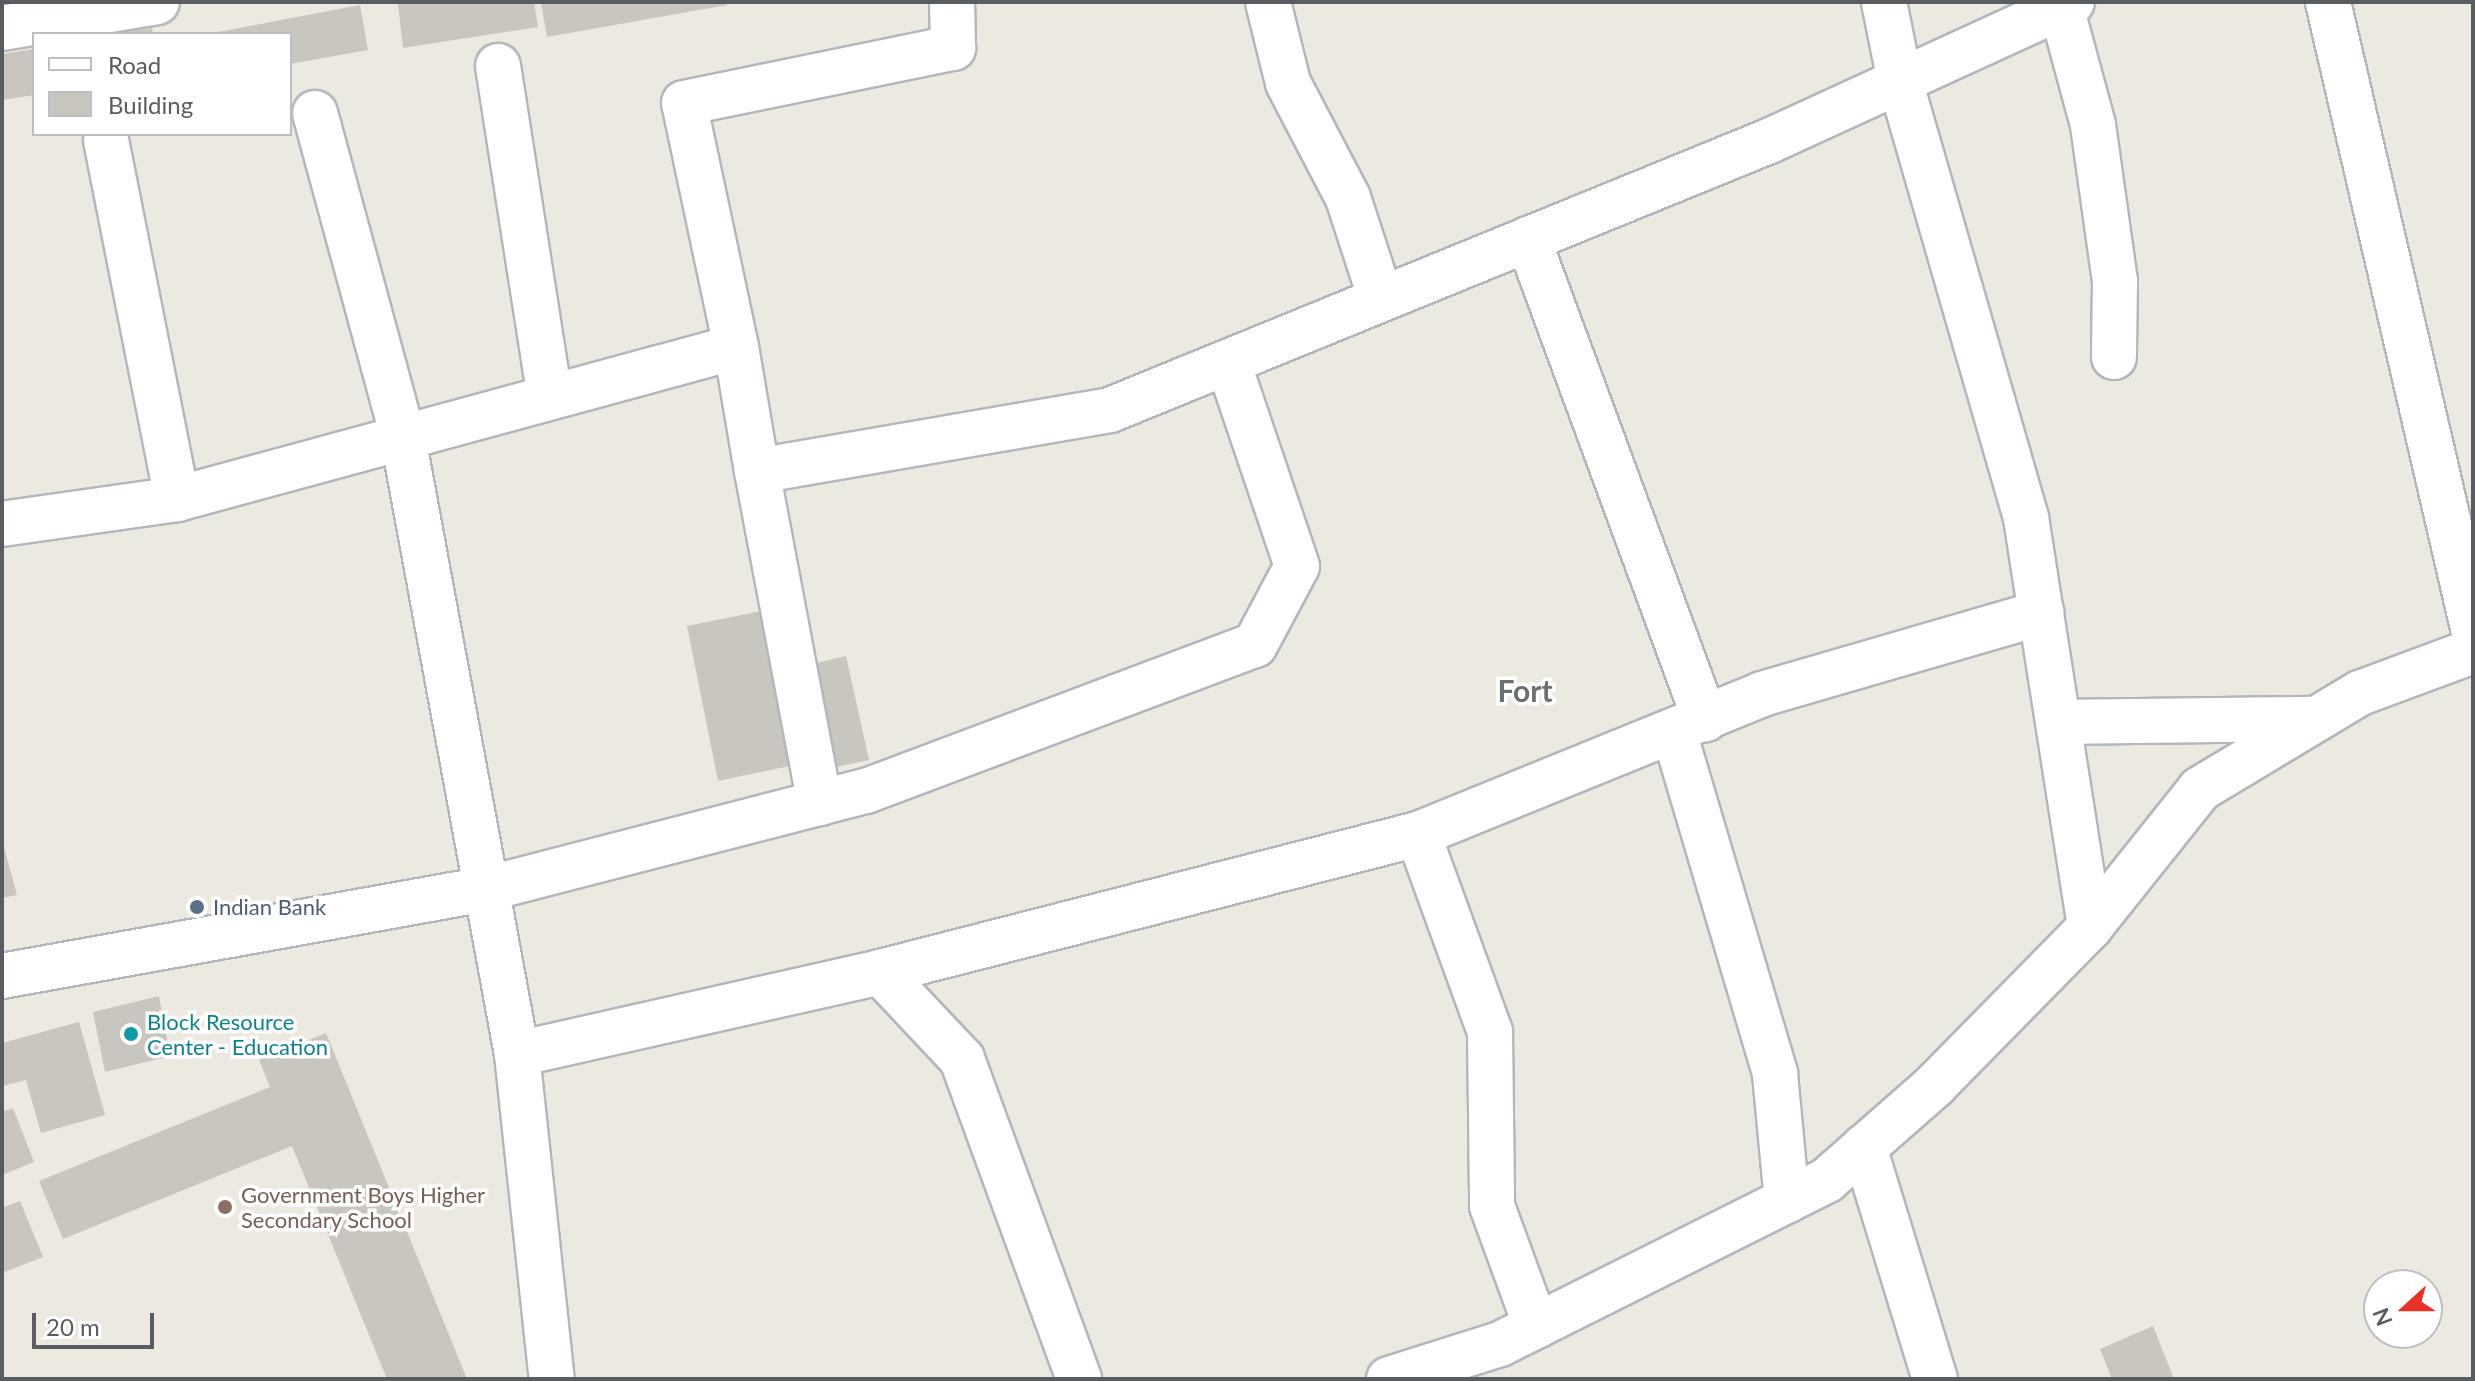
<!DOCTYPE html>
<html>
<head>
<meta charset="utf-8">
<style>
	body { margin:0 }
	#map { position:relative; width:2475px; height:1381px; overflow:hidden; background:#ece9e0; font-family:Lato,sans-serif }
	div>[style] { position:absolute }
	[style*='--x'] { left:calc(var(--x)*1px); top:calc(var(--y)*1px); width:calc(var(--w)*1px); rotate:calc(var(--a)*1deg) }
	.building>* { inset:0; background:#c9c5bf }
	.roads { filter:drop-shadow(2px 0 #b3b6bb) drop-shadow(-2px 0 #b3b6bb) drop-shadow(0 2px #b3b6bb) drop-shadow(0 -2px #b3b6bb) }
	.minor>* { height:44px; margin:-22px; padding:0 22px; transform-origin:22px; border-radius:22px; background:#fff }
	.dots>* { width:22px; height:22px; translate:-50% -50%; box-sizing:border-box; border:4px solid #fff; border-radius:50% }
	span { translate:-50% -50%; white-space:nowrap; text-align:center; line-height:1.15; -webkit-text-stroke:7px #fff; paint-order:stroke }
	.service-label { font-size:22px; color:#4e5e75 }
	.left { translate:0 -50%; text-align:left }
	.culture-label { font-size:22px; color:#0d838f }
	.education-label { font-size:22px; color:#785e54 }
	.district-label { font-size:30px; color:#6a6f73; font-weight:700 }
	.frame { position:absolute; inset:0; border:4px solid #595d61; pointer-events:none }
	.legend { position:absolute; left:32px; top:32px; width:260px; height:104px; box-sizing:border-box; background:#fff; border:2px solid #bdbec0; margin:0; padding:10px 14px; list-style:none; font-size:24px; color:#595d61 }
	.legend li { display:flex; align-items:center; gap:16px; height:40px }
	.legend b { width:40px; border:2px solid #bdbec0 }
	.north { position:absolute; left:2363px; top:1269px; width:80px; height:80px; box-sizing:border-box; background:#fff; border:2px solid #bdbec0; border-radius:50%; rotate:249deg; font-size:22px; font-weight:700; line-height:32px; text-align:center; color:#595d61 }
	.north::after { content:''; display:block; margin:auto; width:28px; height:36px; background:#e93129; clip-path:polygon(50% 0,100% 100%,50% 72%,0 100%) }
	.scale { position:absolute; left:32px; top:1313px; width:122px; height:36px; box-sizing:border-box; border:4px solid #595d61; border-top:0; padding-left:10px; font-size:24px; line-height:28px; white-space:nowrap; color:#595d61; -webkit-text-stroke:6px #fff; paint-order:stroke }
</style>
</head>
<body>
<div id="map">
	<div class="building">
		<i style="clip-path:polygon(412px 2px,534px 2px,538px 27px,403px 48px,398px 4px)"></i>
		<i style="clip-path:polygon(541px 2px,726px 2px,727px 5px,547px 37px)"></i>
		<i style="clip-path:polygon(360px 5px,368px 50px,290px 64px,290px 34px,208px 34px)"></i>
		<i style="clip-path:polygon(152px 28px,153px 34px,125px 34px,125px 32px)"></i>
		<i style="clip-path:polygon(34px 49px,34px 95px,2px 100px,2px 54px)"></i>
		<i style="clip-path:polygon(772px 609px,804px 763px,718px 781px,687px 626px)"></i>
		<i style="clip-path:polygon(846px 656px,869px 760px,823px 770px,800px 667px)"></i>
		<i style="clip-path:polygon(2px 840px,17px 895px,2px 898px)"></i>
		<i style="clip-path:polygon(159px 996px,170px 1056px,105px 1072px,93px 1012px)"></i>
		<i style="clip-path:polygon(79px 1022px,105px 1115px,41px 1133px,26px 1080px,2px 1086px,2px 1043px)"></i>
		<i style="clip-path:polygon(326px 1033px,467px 1379px,387px 1379px,292px 1146px,63px 1239px,39px 1181px,270px 1087px,259px 1060px)"></i>
		<i style="clip-path:polygon(13px 1108px,34px 1162px,2px 1175px,2px 1112px)"></i>
		<i style="clip-path:polygon(20px 1201px,43px 1257px,2px 1273px,2px 1208px)"></i>
		<i style="clip-path:polygon(2153px 1326px,2174px 1379px,2112px 1379px,2100px 1349px)"></i>
	</div>
	<div class="roads">
		<div class="minor">
			<i style="--x:1268;--y:2;--w:83;--a:76.1"></i>
			<i style="--x:1288;--y:83;--w:130;--a:62.4"></i>
			<i style="--x:1348;--y:198;--w:106;--a:71.9"></i>
			<i style="--x:1884;--y:2;--w:81;--a:78.6"></i>
			<i style="--x:1900;--y:81;--w:455;--a:73.9"></i>
			<i style="--x:2026;--y:518;--w:414;--a:81.1"></i>
			<i style="--x:2328;--y:2;--w:643;--a:76.96"></i>
			<i style="--x:2061;--y:7;--w:122;--a:74.8"></i>
			<i style="--x:2093;--y:125;--w:158;--a:82"></i>
			<i style="--x:2115;--y:281;--w:76;--a:90.8"></i>
			<i style="--x:2;--y:28;--w:157;--a:-9.5"></i>
			<i style="--x:498;--y:66;--w:335;--a:81.1"></i>
			<i style="--x:315;--y:113;--w:337;--a:74.8"></i>
			<i style="--x:403;--y:438;--w:626;--a:79.52"></i>
			<i style="--x:517;--y:1054;--w:327;--a:83.9"></i>
			<i style="--x:106;--y:140;--w:366;--a:78.8"></i>
			<i style="--x:1528;--y:239;--w:512;--a:69.76"></i>
			<i style="--x:736;--y:347;--w:249;--a:-102"></i>
			<i style="--x:684;--y:103;--w:275;--a:-11.6"></i>
			<i style="--x:953;--y:48;--w:46;--a:-91.2"></i>
			<i style="--x:757;--y:471;--w:338;--a:79.3"></i>
			<i style="--x:2;--y:524;--w:177;--a:-8.1"></i>
			<i style="--x:177;--y:499;--w:579;--a:-15.21"></i>
			<i style="--x:736;--y:347;--w:126;--a:80.4"></i>
			<i style="--x:757;--y:471;--w:358;--a:-9.8"></i>
			<i style="--x:1110;--y:410;--w:712;--a:-22.2"></i>
			<i style="--x:1769;--y:141;--w:333;--a:-24.6"></i>
			<i style="--x:2058;--y:722;--w:258;--a:-0.7"></i>
			<i style="--x:1674;--y:732;--w:357;--a:73.5"></i>
			<i style="--x:1775;--y:1074;--w:127;--a:84.6"></i>
			<i style="--x:1418;--y:834;--w:211;--a:70"></i>
			<i style="--x:1490;--y:1032;--w:174;--a:89.3"></i>
			<i style="--x:1492;--y:1206;--w:128;--a:69.9"></i>
			<i style="--x:880;--y:972;--w:555;--a:-14.39"></i>
			<i style="--x:1418;--y:834;--w:371;--a:-22.1"></i>
			<i style="--x:1762;--y:694;--w:291;--a:-16.2"></i>
			<i style="--x:2;--y:976;--w:492;--a:-10.2"></i>
			<i style="--x:486;--y:889;--w:392;--a:-14.5"></i>
			<i style="--x:866;--y:791;--w:415;--a:-20.6"></i>
			<i style="--x:1255;--y:645;--w:89;--a:-62"></i>
			<i style="--x:1297;--y:566;--w:215;--a:-108.7"></i>
			<i style="--x:517;--y:1054;--w:372;--a:-12.7"></i>
			<i style="--x:880;--y:972;--w:120;--a:46.7"></i>
			<i style="--x:962;--y:1059;--w:341;--a:69.9"></i>
			<i style="--x:1864;--y:1147;--w:243;--a:73"></i>
			<i style="--x:1389;--y:1379;--w:116;--a:-17.5"></i>
			<i style="--x:1500;--y:1344;--w:366;--a:-26.6"></i>
			<i style="--x:1827;--y:1180;--w:144;--a:-41.3"></i>
			<i style="--x:1935;--y:1085;--w:221;--a:-45.5"></i>
			<i style="--x:2090;--y:927;--w:176;--a:-51.4"></i>
			<i style="--x:2200;--y:789;--w:187;--a:-31"></i>
			<i style="--x:2360;--y:693;--w:121;--a:-20.4"></i>
		</div>
	</div>
	<div class="dots">
		<i style="left:197px;top:907px;background:#5c6f8a"></i>
		<i style="left:131px;top:1034px;background:#0f9aa8"></i>
		<i style="left:225px;top:1207px;background:#8d6e63"></i>
	</div>
	<div class="service-label">
		<span class="left" style="left:213px;top:907px">Indian Bank</span>
	</div>
	<div class="culture-label">
		<span class="left" style="left:147px;top:1034px">Block Resource<br>Center - Education</span>
	</div>
	<div class="education-label">
		<span class="left" style="left:241px;top:1207px">Government Boys Higher<br>Secondary School</span>
	</div>
	<div class="district-label">
		<span style="left:1525px;top:690px">Fort</span>
	</div>
	<div class="frame"></div>
	<ul class="legend">
	<li><b style="height:10px;background:#fff"></b>Road</li>
	<li><b style="height:22px;background:#c9c5bf"></b>Building</li>
	</ul>
	<div class="north">N</div>
	<div class="scale">20 m</div>
</div>
</body>
</html>
